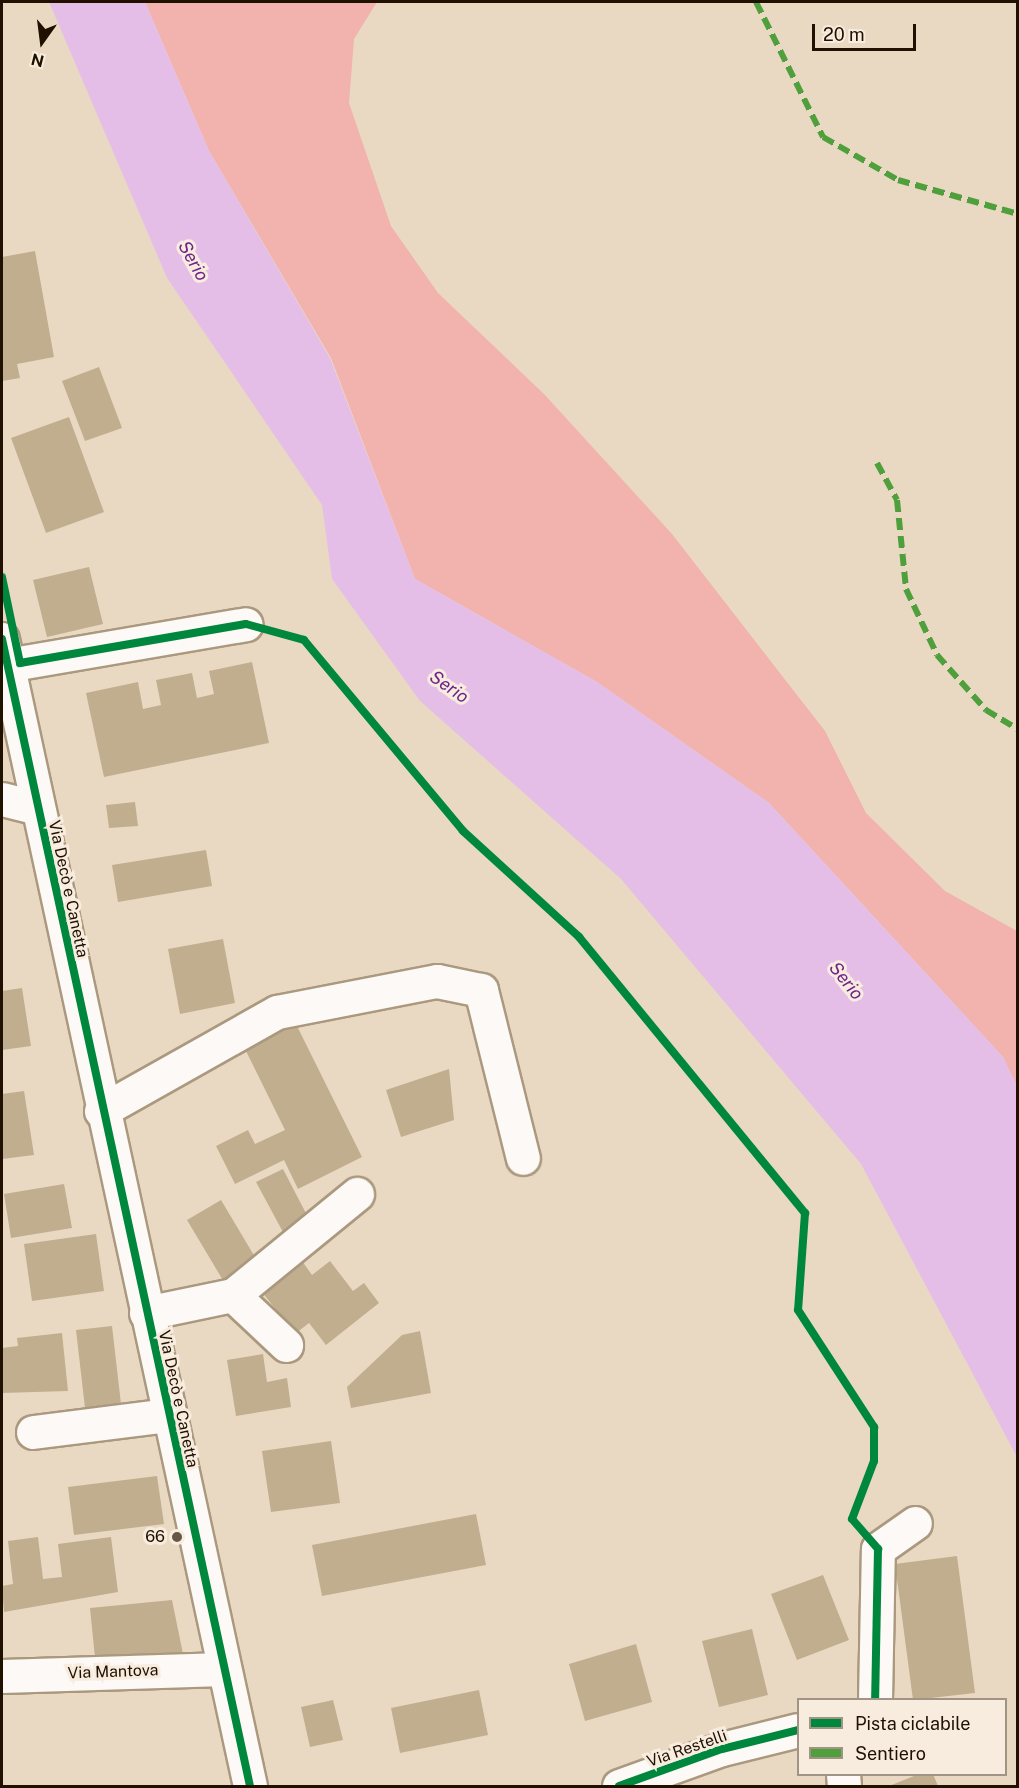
<!DOCTYPE html>
<html>
<head>
<meta charset="utf-8">
<style>
	body { margin:0 }
	#map { position:relative; width:1019px; height:1788px; overflow:hidden; background:#ead9c2; font-family:"Public Sans",sans-serif }
	div>[style] { position:absolute }
	[style*='--x'] { left:calc(var(--x)*1px); top:calc(var(--y)*1px); width:calc(var(--w)*1px); rotate:calc(var(--a)*1deg) }
	.green>* { inset:0; background:#f2b2ad }
	.water>* { inset:0; background:#e5bee8 }
	.building>* { inset:0; background:#c1ae8f }
	.roads { filter:drop-shadow(2px 0 #aa997f) drop-shadow(-2px 0 #aa997f) drop-shadow(0 2px #aa997f) drop-shadow(0 -2px #aa997f) }
	.minor>* { height:33px; margin:-16.5px; padding:0 16.5px; transform-origin:16.5px; border-radius:16.5px; background:#fcf9f6 }
	.quiet>* { height:6px; margin-top:-3px; transform-origin:0; background:repeating-linear-gradient(90deg,#4fa03c 0 12px,transparent 0 18px) }
	.cycleway>* { height:8px; margin:-4px; padding:0 4px; transform-origin:4px; border-radius:4px; background:#00873e }
	.dots>* { width:16px; height:16px; translate:-50% -50%; box-sizing:border-box; border:3px solid #f7ecde; border-radius:50% }
	span { translate:-50% -50%; white-space:nowrap; text-align:center; line-height:1.15; -webkit-text-stroke:6px #f7ecde; paint-order:stroke }
	.street-label { font-size:16px; color:#1f1000 }
	.poi-label { font-size:16px; color:#1f1000 }
	.right { translate:-100% -50%; text-align:right }
	.water-label { font-size:18px; color:#6f248b; font-style:italic }
	.frame { position:absolute; inset:0; border:3px solid #1f1000; pointer-events:none }
	.legend { position:absolute; left:797px; top:1698px; width:210px; height:78px; box-sizing:border-box; background:#f7ecde; border:2px solid #a19485; margin:0; padding:8px 10px; list-style:none; font-size:18px; color:#1f1000 }
	.legend li { display:flex; align-items:center; gap:12px; height:30px }
	.legend b { width:30px; border:2px solid #a19485 }
	.north { position:absolute; left:12px; top:12px; width:60px; height:60px; -webkit-text-stroke:4px #f7ecde; paint-order:stroke; rotate:194deg; font-size:16px; font-weight:700; line-height:24px; text-align:center; color:#1f1000 }
	.north::after { content:''; display:block; margin:auto; width:21px; height:27px; background:#1f1000; clip-path:polygon(50% 0,100% 100%,50% 72%,0 100%) }
	.scale { position:absolute; left:812px; top:24px; width:104px; height:27px; box-sizing:border-box; border:3px solid #1f1000; border-top:0; padding-left:8px; font-size:18px; line-height:21px; white-space:nowrap; color:#1f1000; -webkit-text-stroke:4px #f7ecde; paint-order:stroke }
</style>
</head>
<body>
<div id="map">
	<div class="green">
		<i style="clip-path:polygon(145px 2px,377px 2px,354px 39px,349px 103px,391px 226px,438px 293px,544px 394px,672px 534px,825px 731px,866px 813px,945px 891px,1017px 931px,1017px 1087px,1003px 1057px,769px 803px,597px 682px,415px 579px,331px 358px,209px 151px)"></i>
	</div>
	<div class="water">
		<i style="clip-path:polygon(49px 2px,145px 2px,209px 151px,330px 358px,415px 579px,597px 682px,769px 803px,1003px 1057px,1018px 1087px,1017px 1457px,861px 1164px,621px 879px,420px 701px,332px 579px,322px 505px,167px 278px)"></i>
	</div>
	<div class="building">
		<i style="clip-path:polygon(35px 251px,54px 357px,17px 364px,20px 378px,2px 381px,2px 257px)"></i>
		<i style="clip-path:polygon(99px 367px,122px 428px,85px 441px,62px 381px)"></i>
		<i style="clip-path:polygon(69px 417px,104px 512px,46px 533px,11px 438px)"></i>
		<i style="clip-path:polygon(89px 567px,103px 624px,47px 637px,33px 580px)"></i>
		<i style="clip-path:polygon(252px 662px,269px 743px,104px 777px,86px 693px,138px 682px,143px 709px,161px 705px,156px 680px,192px 673px,197px 698px,214px 694px,209px 671px)"></i>
		<i style="clip-path:polygon(135px 802px,138px 826px,109px 828px,106px 805px)"></i>
		<i style="clip-path:polygon(206px 850px,212px 886px,118px 902px,112px 865px)"></i>
		<i style="clip-path:polygon(223px 939px,235px 1003px,180px 1014px,168px 949px)"></i>
		<i style="clip-path:polygon(22px 988px,31px 1046px,2px 1050px,2px 991px)"></i>
		<i style="clip-path:polygon(296px 1024px,362px 1157px,298px 1189px,284px 1160px,235px 1184px,216px 1146px,248px 1130px,255px 1144px,285px 1130px,245px 1049px)"></i>
		<i style="clip-path:polygon(449px 1069px,454px 1120px,401px 1137px,386px 1090px)"></i>
		<i style="clip-path:polygon(24px 1091px,34px 1155px,2px 1159px,2px 1094px)"></i>
		<i style="clip-path:polygon(283px 1169px,310px 1221px,284px 1234px,256px 1182px)"></i>
		<i style="clip-path:polygon(64px 1184px,72px 1228px,11px 1238px,4px 1194px)"></i>
		<i style="clip-path:polygon(221px 1200px,261px 1267px,227px 1287px,187px 1220px)"></i>
		<i style="clip-path:polygon(96px 1234px,104px 1291px,32px 1301px,24px 1244px)"></i>
		<i style="clip-path:polygon(302px 1261px,312px 1275px,330px 1261px,353px 1291px,364px 1283px,379px 1303px,326px 1345px,309px 1323px,295px 1334px,262px 1292px)"></i>
		<i style="clip-path:polygon(112px 1326px,121px 1404px,85px 1408px,76px 1330px)"></i>
		<i style="clip-path:polygon(420px 1331px,431px 1393px,351px 1408px,347px 1387px,402px 1335px)"></i>
		<i style="clip-path:polygon(62px 1333px,68px 1391px,2px 1393px,2px 1348px,18px 1346px,17px 1338px)"></i>
		<i style="clip-path:polygon(263px 1354px,267px 1382px,287px 1378px,291px 1407px,236px 1416px,227px 1360px)"></i>
		<i style="clip-path:polygon(331px 1441px,340px 1503px,271px 1512px,262px 1451px)"></i>
		<i style="clip-path:polygon(157px 1476px,164px 1524px,74px 1535px,68px 1487px)"></i>
		<i style="clip-path:polygon(476px 1514px,486px 1565px,322px 1596px,312px 1545px)"></i>
		<i style="clip-path:polygon(38px 1537px,43px 1579px,62px 1577px,58px 1544px,111px 1537px,118px 1592px,4px 1612px,2px 1586px,13px 1584px,8px 1541px)"></i>
		<i style="clip-path:polygon(957px 1556px,975px 1693px,913px 1700px,895px 1564px)"></i>
		<i style="clip-path:polygon(823px 1575px,849px 1640px,797px 1660px,771px 1594px)"></i>
		<i style="clip-path:polygon(172px 1600px,183px 1654px,96px 1668px,90px 1608px)"></i>
		<i style="clip-path:polygon(752px 1629px,768px 1695px,719px 1707px,702px 1641px)"></i>
		<i style="clip-path:polygon(636px 1644px,652px 1702px,585px 1721px,569px 1664px)"></i>
		<i style="clip-path:polygon(479px 1690px,488px 1735px,400px 1753px,391px 1708px)"></i>
		<i style="clip-path:polygon(333px 1700px,343px 1740px,310px 1747px,301px 1707px)"></i>
		<i style="clip-path:polygon(919px 1774px,933px 1774px,938px 1786px,889px 1786px)"></i>
	</div>
	<div class="roads">
		<div class="minor">
			<i style="--x:2;--y:639;--w:1174;--a:77.8"></i>
			<i style="--x:7;--y:665;--w:242;--a:-9.7"></i>
			<i style="--x:2;--y:799;--w:36;--a:14"></i>
			<i style="--x:101;--y:1111;--w:202;--a:-29.4"></i>
			<i style="--x:277;--y:1012;--w:163;--a:-11"></i>
			<i style="--x:437;--y:981;--w:45;--a:11.6"></i>
			<i style="--x:481;--y:990;--w:173;--a:76"></i>
			<i style="--x:233;--y:1295;--w:73;--a:43.3"></i>
			<i style="--x:146;--y:1313;--w:89;--a:-11.7"></i>
			<i style="--x:233;--y:1295;--w:160;--a:-39.2"></i>
			<i style="--x:33;--y:1432;--w:135;--a:-7.2"></i>
			<i style="--x:2;--y:1676;--w:222;--a:-1.8"></i>
			<i style="--x:875;--y:1700;--w:151;--a:-88.9"></i>
			<i style="--x:878;--y:1549;--w:45;--a:-35.1"></i>
			<i style="--x:843;--y:1774;--w:12;--a:85"></i>
			<i style="--x:619;--y:1786;--w:109;--a:-19.8"></i>
			<i style="--x:722;--y:1749;--w:78;--a:-14"></i>
		</div>
	</div>
	<div class="quiet">
		<i style="--x:756;--y:2;--w:151;--a:63.6"></i>
		<i style="--x:823;--y:137;--w:86;--a:29.8"></i>
		<i style="--x:898;--y:180;--w:125;--a:15.8"></i>
		<i style="--x:877;--y:463;--w:42;--a:61.6"></i>
		<i style="--x:897;--y:500;--w:89;--a:84.2"></i>
		<i style="--x:906;--y:589;--w:73;--a:64.8"></i>
		<i style="--x:937;--y:655;--w:74;--a:48.3"></i>
		<i style="--x:986;--y:710;--w:37;--a:31"></i>
	</div>
	<div class="cycleway">
		<i style="--x:2;--y:577;--w:88;--a:78.2"></i>
		<i style="--x:20;--y:663;--w:229;--a:-9.8"></i>
		<i style="--x:246;--y:624;--w:60;--a:15.4"></i>
		<i style="--x:304;--y:640;--w:249;--a:50.2"></i>
		<i style="--x:463;--y:831;--w:157;--a:42.4"></i>
		<i style="--x:579;--y:937;--w:357;--a:50.7"></i>
		<i style="--x:805;--y:1213;--w:97;--a:94.1"></i>
		<i style="--x:798;--y:1310;--w:140;--a:57"></i>
		<i style="--x:874;--y:1427;--w:34;--a:90"></i>
		<i style="--x:874;--y:1461;--w:62;--a:110.8"></i>
		<i style="--x:852;--y:1519;--w:40;--a:49"></i>
		<i style="--x:878;--y:1549;--w:151;--a:91.1"></i>
		<i style="--x:2;--y:639;--w:1174;--a:77.8"></i>
		<i style="--x:619;--y:1786;--w:109;--a:-19.8"></i>
		<i style="--x:722;--y:1749;--w:78;--a:-14"></i>
	</div>
	<div class="dots">
		<i style="left:177px;top:1537px;background:#665644"></i>
	</div>
	<div class="street-label">
		<span style="left:68px;top:889px;rotate:78deg">Via Decò e Canetta</span>
		<span style="left:178px;top:1399px;rotate:78deg">Via Decò e Canetta</span>
		<span style="left:113px;top:1672px;rotate:-2deg">Via Mantova</span>
		<span style="left:687px;top:1749px;rotate:-19deg">Via Restelli</span>
	</div>
	<div class="poi-label">
		<span class="right" style="left:165px;top:1537px">66</span>
	</div>
	<div class="water-label">
		<span style="left:193px;top:261px;rotate:61deg">Serio</span>
		<span style="left:449px;top:687px;rotate:35deg">Serio</span>
		<span style="left:846px;top:981px;rotate:51deg">Serio</span>
	</div>
	<div class="frame"></div>
	<ul class="legend">
	<li><b style="height:8px;background:#00873e"></b>Pista ciclabile</li>
	<li><b style="height:8px;background:#4fa03c"></b>Sentiero</li>
	</ul>
	<div class="north">N</div>
	<div class="scale">20 m</div>
</div>
</body>
</html>
